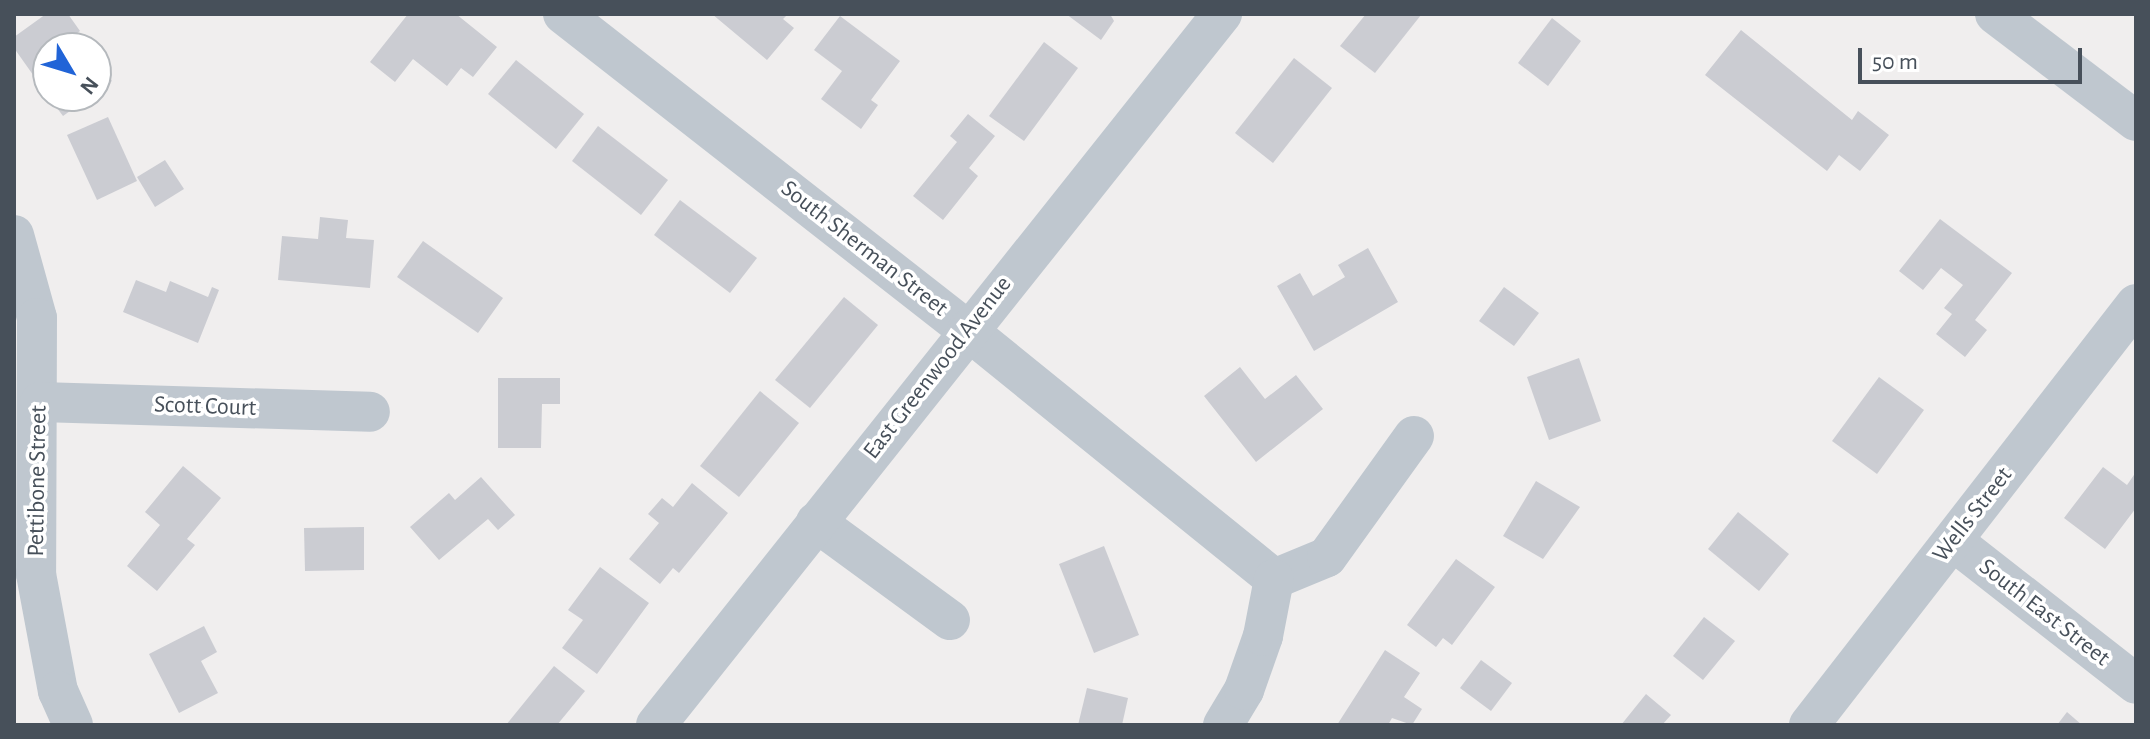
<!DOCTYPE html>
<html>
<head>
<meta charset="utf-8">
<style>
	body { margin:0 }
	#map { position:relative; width:2150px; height:739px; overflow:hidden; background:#f0eeee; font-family:"Alegreya Sans",sans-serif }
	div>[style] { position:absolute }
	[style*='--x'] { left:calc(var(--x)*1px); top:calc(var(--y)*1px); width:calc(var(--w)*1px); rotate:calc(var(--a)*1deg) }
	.building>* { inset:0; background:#cbccd2 }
	.minor>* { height:40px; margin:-20px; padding:0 20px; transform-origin:20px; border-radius:20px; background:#bfc7cf }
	span { translate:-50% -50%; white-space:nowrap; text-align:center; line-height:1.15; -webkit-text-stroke:7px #fff; paint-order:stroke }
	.street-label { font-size:24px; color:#47505a }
	.frame { position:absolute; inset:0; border:16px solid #47505a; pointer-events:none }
	.north { position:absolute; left:32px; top:32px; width:80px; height:80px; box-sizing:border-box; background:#fff; border:2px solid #b5b9bd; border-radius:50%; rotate:128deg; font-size:22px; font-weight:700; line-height:32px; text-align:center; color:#47505a }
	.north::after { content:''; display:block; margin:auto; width:28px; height:36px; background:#2164d7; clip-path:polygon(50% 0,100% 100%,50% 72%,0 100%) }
	.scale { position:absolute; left:1858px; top:48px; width:224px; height:36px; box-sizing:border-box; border:4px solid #47505a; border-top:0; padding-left:10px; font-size:24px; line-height:28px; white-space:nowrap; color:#47505a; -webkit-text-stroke:6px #fff; paint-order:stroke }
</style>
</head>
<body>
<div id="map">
	<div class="building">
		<i style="clip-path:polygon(46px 14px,68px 14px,80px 31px,65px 42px,69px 48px,48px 48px,48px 96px,14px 48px,14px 37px)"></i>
		<i style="clip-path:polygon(408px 14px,456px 14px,497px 47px,473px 77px,461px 68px,447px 86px,413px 59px,395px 82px,370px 62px)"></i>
		<i style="clip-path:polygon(712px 14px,788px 14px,783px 19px,794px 28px,767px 60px)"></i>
		<i style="clip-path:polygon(1066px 14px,1110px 14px,1114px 21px,1101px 40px)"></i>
		<i style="clip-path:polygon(1366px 14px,1421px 15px,1375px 73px,1340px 46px)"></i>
		<i style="clip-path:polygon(840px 16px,900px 61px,871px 100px,878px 105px,861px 129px,821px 99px,842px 71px,814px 50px)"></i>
		<i style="clip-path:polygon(1552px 18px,1581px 41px,1548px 86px,1518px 63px)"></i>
		<i style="clip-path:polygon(1741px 30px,1852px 120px,1858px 111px,1889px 135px,1860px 171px,1839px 155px,1827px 171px,1705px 75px)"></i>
		<i style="clip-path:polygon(1044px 42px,1078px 68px,1024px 141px,989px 116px)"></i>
		<i style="clip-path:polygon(1294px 58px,1332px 88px,1273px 163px,1235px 133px)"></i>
		<i style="clip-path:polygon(96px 59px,112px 81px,96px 92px)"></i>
		<i style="clip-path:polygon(516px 60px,584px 114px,556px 149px,488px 94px)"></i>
		<i style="clip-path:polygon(48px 96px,91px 96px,63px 116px)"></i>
		<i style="clip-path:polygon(968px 114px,995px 136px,969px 168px,978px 176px,943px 220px,913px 196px,957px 142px,950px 136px)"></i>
		<i style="clip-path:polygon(108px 117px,137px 181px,97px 200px,67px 135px)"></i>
		<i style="clip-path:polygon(598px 126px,668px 180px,641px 215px,572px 161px)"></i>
		<i style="clip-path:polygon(165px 160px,184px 189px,155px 207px,137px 177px)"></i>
		<i style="clip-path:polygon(680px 200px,757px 258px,730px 293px,654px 235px)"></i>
		<i style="clip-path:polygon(320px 217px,348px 220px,346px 238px,374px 240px,370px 288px,278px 280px,282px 236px,318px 239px)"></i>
		<i style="clip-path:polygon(1940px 219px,2012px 273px,1975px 320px,1987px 330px,1965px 357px,1936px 334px,1952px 314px,1944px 308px,1963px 285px,1941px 268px,1923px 290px,1899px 271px)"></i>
		<i style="clip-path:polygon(423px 241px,503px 298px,478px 333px,397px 277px)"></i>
		<i style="clip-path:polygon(1368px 248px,1398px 302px,1314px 351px,1277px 286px,1300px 273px,1313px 296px,1345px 277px,1338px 265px)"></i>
		<i style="clip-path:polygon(136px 280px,166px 292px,170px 281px,208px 297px,212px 287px,219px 290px,198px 343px,123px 312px)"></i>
		<i style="clip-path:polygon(1504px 287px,1539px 313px,1514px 346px,1479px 321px)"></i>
		<i style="clip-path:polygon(844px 297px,878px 325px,810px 408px,775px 380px)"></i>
		<i style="clip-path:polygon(1579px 358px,1601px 421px,1549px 440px,1527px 377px)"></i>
		<i style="clip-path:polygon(1240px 367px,1265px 399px,1296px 375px,1323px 409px,1256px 462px,1204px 396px)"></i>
		<i style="clip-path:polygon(1879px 377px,1924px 410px,1877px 474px,1832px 441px)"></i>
		<i style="clip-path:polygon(498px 378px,560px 378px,560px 404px,542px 404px,541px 448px,498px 448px)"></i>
		<i style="clip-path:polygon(760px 391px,799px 423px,739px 497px,700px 466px)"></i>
		<i style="clip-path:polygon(183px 466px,221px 498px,187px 539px,195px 545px,157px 591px,127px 566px,160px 525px,145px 512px)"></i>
		<i style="clip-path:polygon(2103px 467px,2127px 485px,2136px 472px,2136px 508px,2105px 549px,2064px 518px)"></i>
		<i style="clip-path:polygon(481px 477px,515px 515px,498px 530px,488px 519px,439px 560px,410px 527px,449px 493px,455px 500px)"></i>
		<i style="clip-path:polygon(1536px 481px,1580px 507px,1543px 559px,1503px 536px)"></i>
		<i style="clip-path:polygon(692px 483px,728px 513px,679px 573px,673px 568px,660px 584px,629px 559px,659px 523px,648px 514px,662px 498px,673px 507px)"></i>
		<i style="clip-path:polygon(1738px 512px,1789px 554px,1759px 591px,1708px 549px)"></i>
		<i style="clip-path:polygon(364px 527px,364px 570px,305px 571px,304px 528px)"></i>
		<i style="clip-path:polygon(1104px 546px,1139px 635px,1094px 653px,1059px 564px)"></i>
		<i style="clip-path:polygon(1456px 559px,1495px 587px,1452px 645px,1443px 638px,1436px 647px,1407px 625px)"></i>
		<i style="clip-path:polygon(600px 567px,649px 603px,597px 674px,562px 648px,583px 620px,568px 610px)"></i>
		<i style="clip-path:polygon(1704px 617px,1735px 641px,1703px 680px,1673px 656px)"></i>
		<i style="clip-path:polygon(204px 626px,217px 652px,201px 661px,218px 693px,179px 713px,149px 654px)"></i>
		<i style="clip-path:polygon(1385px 650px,1420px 673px,1404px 697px,1422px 709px,1412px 725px,1392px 718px,1388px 725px,1337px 725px)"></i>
		<i style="clip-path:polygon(1481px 660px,1512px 683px,1491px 711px,1460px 688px)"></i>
		<i style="clip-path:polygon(554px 666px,585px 691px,557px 725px,506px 725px)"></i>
		<i style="clip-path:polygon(1087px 688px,1128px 698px,1122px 725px,1078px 725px)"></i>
		<i style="clip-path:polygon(1646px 694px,1671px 715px,1662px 725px,1621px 725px)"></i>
		<i style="clip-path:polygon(2067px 712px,2082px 725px,2057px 725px)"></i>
	</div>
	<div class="minor">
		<i style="--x:563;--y:14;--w:513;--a:38.03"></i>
		<i style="--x:967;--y:330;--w:395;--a:39"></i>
		<i style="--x:1995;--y:14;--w:177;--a:37.2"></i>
		<i style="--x:14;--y:235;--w:86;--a:74.5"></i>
		<i style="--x:37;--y:318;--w:256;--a:90.2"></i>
		<i style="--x:36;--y:574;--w:119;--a:79.4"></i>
		<i style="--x:58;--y:691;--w:37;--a:66"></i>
		<i style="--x:40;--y:402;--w:330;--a:1.7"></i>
		<i style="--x:816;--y:522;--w:166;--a:36.2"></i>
		<i style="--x:1953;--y:541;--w:232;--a:38"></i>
		<i style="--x:1274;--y:579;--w:57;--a:-22.5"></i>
		<i style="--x:1327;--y:557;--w:149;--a:-54.3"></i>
		<i style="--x:656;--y:725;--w:909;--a:-51.48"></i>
		<i style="--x:1223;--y:725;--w:41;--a:-59"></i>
		<i style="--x:1244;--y:690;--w:57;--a:-70.6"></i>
		<i style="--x:1263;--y:636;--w:58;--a:-79.1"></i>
		<i style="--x:1809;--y:725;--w:533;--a:-52.16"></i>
	</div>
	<div class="street-label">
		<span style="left:864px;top:249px;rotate:38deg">South Sherman Street</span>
		<span style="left:938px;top:368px;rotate:-52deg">East Greenwood Avenue</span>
		<span style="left:205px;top:407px;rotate:2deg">Scott Court</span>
		<span style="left:38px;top:481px;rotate:-89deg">Pettibone Street</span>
		<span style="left:1973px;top:515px;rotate:-52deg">Wells Street</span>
		<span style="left:2044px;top:613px;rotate:38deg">South East Street</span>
	</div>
	<div class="frame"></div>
	<div class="north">N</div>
	<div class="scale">50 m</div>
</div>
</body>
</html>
